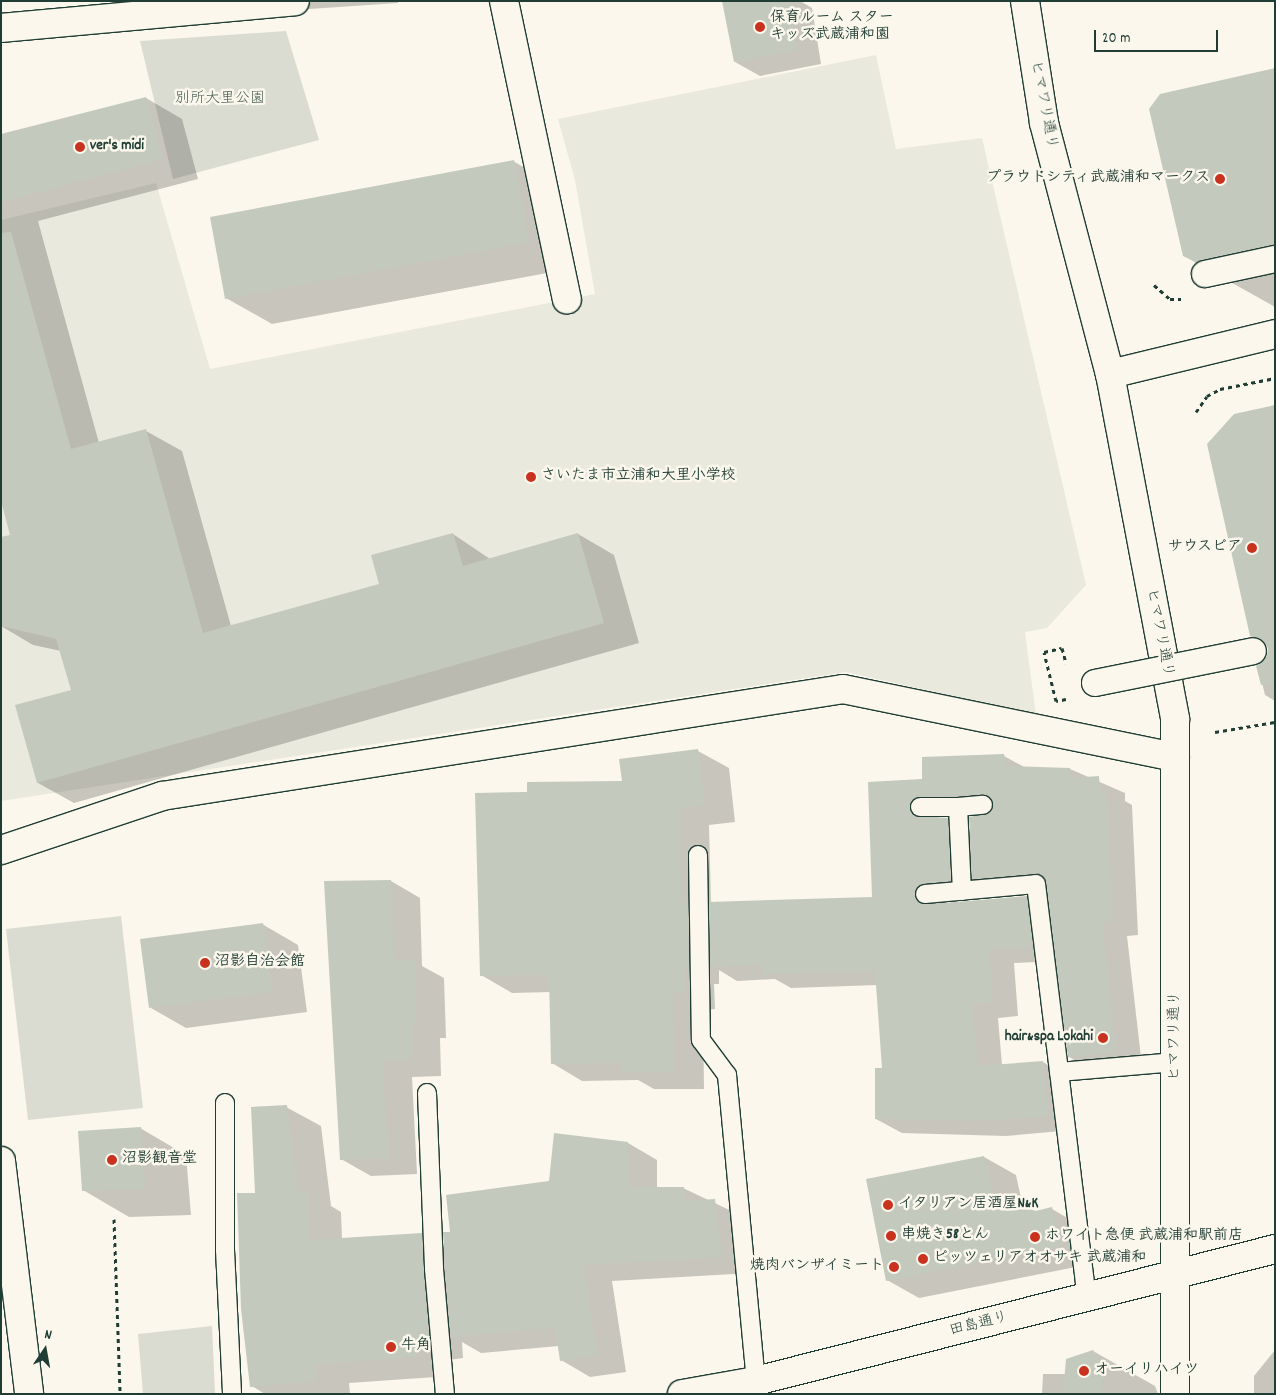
<!DOCTYPE html>
<html>
<head>
<meta charset="utf-8">
<style>
	body { margin:0 }
	#map { position:relative; width:1276px; height:1395px; overflow:hidden; background:#fbf7ec; font-family:Dekko,"Klee One",sans-serif }
	div>[style] { position:absolute }
	[style*='--x'] { left:calc(var(--x)*1px); top:calc(var(--y)*1px); width:calc(var(--w)*1px); rotate:calc(var(--a)*1deg) }
	.built>* { inset:0; background:#eae9de }
	.green>* { inset:0; background:#dbdcd1 }
	.shadow>* { inset:0; background:#0003 }
	.building>* { inset:0; background:#c4c9be }
	.path>* { height:3px; margin-top:-1.5px; transform-origin:0; background:repeating-linear-gradient(90deg,#1f3d34 0 4px,transparent 0 8px) }
	.roads { filter:drop-shadow(1px 0 #1f3d34) drop-shadow(-1px 0 #1f3d34) drop-shadow(0 1px #1f3d34) drop-shadow(0 -1px #1f3d34) }
	.service>* { height:18px; margin:-9px; padding:0 9px; transform-origin:9px; border-radius:9px; background:#fbf7ec }
	.pedestrian>* { height:26px; margin:-13px; padding:0 13px; transform-origin:13px; border-radius:13px; background:#fbf7ec }
	.minor>* { height:28px; margin:-14px; padding:0 14px; transform-origin:14px; border-radius:14px; background:#fbf7ec }
	.tertiary>* { height:28px; margin:-14px; padding:0 14px; transform-origin:14px; border-radius:14px; background:#fbf7ec }
	.secondary>* { height:28px; margin:-14px; padding:0 14px; transform-origin:14px; border-radius:14px; background:#fbf7ec }
	.path-bridge>* { height:3px; margin-top:-1.5px; transform-origin:0; background:repeating-linear-gradient(90deg,#1f3d34 0 4px,transparent 0 8px) }
	.bridges { filter:drop-shadow(1px 0 #1f3d34) drop-shadow(-1px 0 #1f3d34) drop-shadow(0 1px #1f3d34) drop-shadow(0 -1px #1f3d34) }
	.pedestrian-bridge>* { height:26px; margin:-13px; padding:0 13px; transform-origin:13px; border-radius:13px; background:#fbf7ec }
	.dots>* { width:14px; height:14px; translate:-50% -50%; box-sizing:border-box; border:2px solid #fbf7ec; border-radius:50% }
	span { translate:-50% -50%; white-space:nowrap; text-align:center; line-height:1.15; -webkit-text-stroke:5px #fbf7ec; paint-order:stroke }
	.poi-label { font-size:15px; color:#1f3d34; font-weight:700 }
	.left { translate:0 -50%; text-align:left }
	.right { translate:-100% -50%; text-align:right }
	.park-label { font-size:15px; color:#455d53 }
	.street-label { font-size:15px; color:#1f3d34 }
	.frame { position:absolute; inset:0; border:2px solid #1f3d34; pointer-events:none }
	.north { position:absolute; left:20px; top:1325px; width:50px; height:50px; -webkit-text-stroke:4px #fbf7ec; paint-order:stroke; rotate:12deg; font-size:14px; font-weight:700; line-height:20px; text-align:center; color:#1f3d34 }
	.north::after { content:''; display:block; margin:auto; width:18px; height:22px; background:#1f3d34; clip-path:polygon(50% 0,100% 100%,50% 72%,0 100%) }
	.scale { position:absolute; left:1094px; top:30px; width:124px; height:22px; box-sizing:border-box; border:2px solid #1f3d34; border-top:0; padding-left:6px; font-size:15px; line-height:18px; white-space:nowrap; color:#1f3d34; -webkit-text-stroke:4px #fbf7ec; paint-order:stroke }
</style>
</head>
<body>
<div id="map">
	<div class="built">
		<i style="clip-path:polygon(876px 55px,896px 149px,982px 138px,1086px 585px,1047px 628px,1025px 632px,1036px 715px,846px 672px,1px 801px,1px 220px,156px 183px,210px 369px,595px 294px,575px 180px,558px 119px)"></i>
	</div>
	<div class="green">
		<i style="clip-path:polygon(286px 31px,319px 140px,173px 179px,140px 41px)"></i>
		<i style="clip-path:polygon(121px 916px,143px 1108px,28px 1120px,6px 929px)"></i>
		<i style="clip-path:polygon(212px 1326px,215px 1394px,143px 1394px,138px 1334px)"></i>
	</div>
	<div class="shadow">
		<i style="clip-path:polygon(144px 1px,398px 1px,398px 3px,174px 18px)"></i>
		<i style="clip-path:polygon(743px 1px,800px 1px,812px 8px,821px 64px,760px 76px,735px 62px)"></i>
		<i style="clip-path:polygon(1275px 69px,1275px 307px,1184px 256px)"></i>
		<i style="clip-path:polygon(146px 98px,182px 119px,198px 179px,38px 221px,99px 443px,146px 431px,182px 451px,231px 626px,381px 584px,453px 534px,490px 559px,578px 534px,614px 555px,639px 643px,74px 803px,38px 783px,17px 706px,72px 691px,61px 651px,33px 645px,1px 626px,12px 535px,1px 496px,1px 136px)"></i>
		<i style="clip-path:polygon(513px 161px,559px 188px,574px 268px,272px 324px,226px 298px)"></i>
		<i style="clip-path:polygon(1275px 406px,1275px 701px,1265px 695px,1258px 666px,1268px 657px,1269px 647px,1251px 636px)"></i>
		<i style="clip-path:polygon(evenodd,698px 751px,729px 768px,735px 822px,709px 825px,711px 903px,873px 898px,869px 784px,924px 781px,1004px 756px,1026px 768px,1070px 769px,1125px 793px,1125px 801px,1132px 805px,1138px 935px,1127px 936px,1142px 1066px,1095px 1071px,1069px 1057px,1057px 961px,1014px 963px,1018px 1016px,998px 1018px,1002px 1065px,1043px 1062px,1068px 1077px,1073px 1130px,1006px 1136px,902px 1133px,876px 1119px,883px 1069px,878px 985px,791px 988px,775px 979px,737px 981px,719px 970px,719px 984px,714px 984px,715px 1009px,703px 1010px,704px 1089px,654px 1089px,638px 1080px,582px 1081px,552px 1063px,551px 992px,512px 993px,481px 975px,528px 793px,623px 782px,698px 751px,945px 810px,992px 810px,971px 832px,938px 818px,945px 810px,698px 751px,975px 880px,999px 893px,1047px 889px,1050px 911px,1026px 897px,943px 903px,976px 895px,975px 880px)"></i>
		<i style="clip-path:polygon(391px 881px,420px 898px,422px 966px,444px 978px,446px 1038px,440px 1038px,441px 1076px,412px 1077px,417px 1174px,371px 1176px,341px 1159px)"></i>
		<i style="clip-path:polygon(262px 924px,298px 945px,307px 1012px,186px 1028px,151px 1008px)"></i>
		<i style="clip-path:polygon(286px 1107px,321px 1126px,331px 1206px,341px 1212px,342px 1239px,422px 1235px,446px 1248px,451px 1233px,628px 1143px,657px 1160px,657px 1188px,683px 1188px,744px 1217px,751px 1273px,612px 1281px,626px 1372px,590px 1377px,561px 1360px,559px 1346px,481px 1353px,462px 1342px,463px 1358px,449px 1360px,450px 1376px,349px 1383px,350px 1394px,265px 1394px,252px 1386px,256px 1194px)"></i>
		<i style="clip-path:polygon(140px 1128px,186px 1155px,191px 1215px,129px 1217px,83px 1190px)"></i>
		<i style="clip-path:polygon(984px 1157px,1016px 1175px,1023px 1207px,1039px 1212px,1052px 1209px,1083px 1227px,1091px 1264px,919px 1298px,887px 1280px)"></i>
		<i style="clip-path:polygon(1275px 1350px,1275px 1394px,1254px 1394px,1254px 1376px)"></i>
		<i style="clip-path:polygon(1093px 1351px,1155px 1386px,1158px 1394px,1042px 1394px,1043px 1374px,1066px 1374px)"></i>
	</div>
	<div class="building">
		<i style="clip-path:polygon(722px 1px,789px 1px,797px 50px,734px 62px)"></i>
		<i style="clip-path:polygon(1275px 68px,1275px 244px,1196px 262px,1183px 256px,1149px 109px,1160px 94px)"></i>
		<i style="clip-path:polygon(146px 97px,163px 159px,1px 202px,1px 134px)"></i>
		<i style="clip-path:polygon(514px 160px,529px 242px,225px 299px,210px 217px)"></i>
		<i style="clip-path:polygon(11px 232px,71px 449px,146px 429px,203px 633px,379px 584px,371px 555px,453px 533px,463px 566px,578px 533px,604px 623px,37px 783px,15px 705px,71px 690px,56px 639px,1px 626px,1px 537px,10px 535px,1px 501px,1px 233px)"></i>
		<i style="clip-path:polygon(1275px 405px,1275px 684px,1261px 685px,1256px 666px,1267px 656px,1268px 648px,1258px 637px,1250px 636px,1207px 444px,1234px 414px)"></i>
		<i style="clip-path:polygon(698px 749px,705px 805px,679px 808px,682px 903px,688px 902px,689px 967px,684px 967px,685px 992px,673px 993px,674px 1072px,622px 1072px,622px 1063px,551px 1064px,549px 975px,480px 976px,475px 793px,527px 792px,527px 782px,622px 781px,619px 759px)"></i>
		<i style="clip-path:polygon(1004px 754px,1005px 766px,1070px 768px,1071px 778px,1099px 776px,1100px 790px,1106px 789px,1113px 921px,1102px 922px,1116px 1052px,1068px 1057px,1044px 877px,1035px 873px,972px 879px,969px 817px,989px 813px,991px 799px,982px 794px,915px 798px,909px 807px,914px 816px,948px 818px,951px 881px,919px 885px,917px 900px,926px 905px,1027px 896px,1033px 946px,989px 949px,993px 1002px,972px 1004px,978px 1066px,1043px 1061px,1048px 1116px,980px 1121px,875px 1119px,875px 1068px,882px 1068px,875px 971px,764px 974px,763px 965px,710px 967px,709px 902px,872px 897px,868px 782px,922px 779px,922px 757px)"></i>
		<i style="clip-path:polygon(391px 880px,394px 961px,415px 960px,417px 1021px,412px 1022px,412px 1059px,383px 1060px,388px 1158px,340px 1160px,324px 881px)"></i>
		<i style="clip-path:polygon(263px 923px,272px 992px,149px 1008px,140px 939px)"></i>
		<i style="clip-path:polygon(287px 1105px,298px 1192px,307px 1191px,309px 1240px,422px 1233px,430px 1339px,416px 1341px,417px 1357px,315px 1364px,316px 1381px,250px 1387px,241px 1309px,237px 1193px,255px 1193px,251px 1107px)"></i>
		<i style="clip-path:polygon(141px 1127px,146px 1189px,82px 1191px,78px 1131px)"></i>
		<i style="clip-path:polygon(554px 1133px,628px 1142px,629px 1187px,684px 1187px,685px 1201px,715px 1199px,722px 1257px,583px 1265px,597px 1355px,560px 1361px,555px 1327px,451px 1337px,443px 1232px,450px 1232px,446px 1195px,549px 1181px)"></i>
		<i style="clip-path:polygon(984px 1156px,997px 1211px,1029px 1205px,1031px 1212px,1052px 1207px,1060px 1246px,886px 1281px,866px 1179px)"></i>
		<i style="clip-path:polygon(1093px 1350px,1103px 1368px,1102px 1394px,1063px 1394px,1066px 1359px)"></i>
	</div>
	<div class="path">
		<i style="--x:1154;--y:285;--w:21;--a:41"></i>
		<i style="--x:1170;--y:299;--w:11;--a:0"></i>
		<i style="--x:1196;--y:412;--w:19;--a:-55"></i>
		<i style="--x:1207;--y:396;--w:15;--a:-28"></i>
		<i style="--x:1220;--y:389;--w:56;--a:-11.3"></i>
		<i style="--x:1215;--y:732;--w:61;--a:-9.5"></i>
		<i style="--x:114;--y:1219;--w:175;--a:88"></i>
	</div>
	<div class="roads">
		<div class="service">
			<i style="--x:920;--y:807;--w:38;--a:0"></i>
			<i style="--x:958;--y:807;--w:84;--a:87.3"></i>
			<i style="--x:958;--y:807;--w:25;--a:-5"></i>
			<i style="--x:698;--y:855;--w:185;--a:89.1"></i>
			<i style="--x:701;--y:1040;--w:44;--a:53.4"></i>
			<i style="--x:727;--y:1075;--w:307;--a:84.6"></i>
			<i style="--x:925;--y:894;--w:111;--a:-5.1"></i>
			<i style="--x:1036;--y:884;--w:417;--a:83"></i>
			<i style="--x:1059;--y:1072;--w:117;--a:-4.9"></i>
			<i style="--x:427;--y:1093;--w:176;--a:87.7"></i>
			<i style="--x:434;--y:1269;--w:125;--a:85"></i>
			<i style="--x:225;--y:1103;--w:147;--a:90"></i>
			<i style="--x:225;--y:1250;--w:144;--a:87.2"></i>
		</div>
		<div class="pedestrian">
			<i style="--x:1205;--y:274;--w:72;--a:-12.1"></i>
		</div>
		<div class="minor">
			<i style="--x:504;--y:1;--w:305;--a:78.1"></i>
			<i style="--x:1;--y:28;--w:295;--a:-5.2"></i>
			<i style="--x:1;--y:850;--w:170;--a:-18.5"></i>
			<i style="--x:162;--y:796;--w:689;--a:-8.93"></i>
			<i style="--x:843;--y:689;--w:339;--a:11.6"></i>
			<i style="--x:1;--y:1161;--w:235;--a:83.1"></i>
		</div>
		<div class="tertiary">
			<i style="--x:1025;--y:1;--w:123;--a:81.1"></i>
			<i style="--x:1044;--y:123;--w:260;--a:75.3"></i>
			<i style="--x:1110;--y:374;--w:351;--a:79.3"></i>
			<i style="--x:1175;--y:719;--w:675;--a:90"></i>
			<i style="--x:1110;--y:374;--w:170;--a:-13.6"></i>
		</div>
		<div class="secondary">
			<i style="--x:682;--y:1394;--w:75;--a:-10"></i>
			<i style="--x:756;--y:1381;--w:536;--a:-14.27"></i>
		</div>
	</div>
	<div class="path-bridge">
		<i style="--x:1066;--y:699;--w:10;--a:169"></i>
		<i style="--x:1056;--y:701;--w:50;--a:-103.8"></i>
		<i style="--x:1044;--y:652;--w:18;--a:-13"></i>
		<i style="--x:1062;--y:648;--w:16;--a:75"></i>
	</div>
	<div class="bridges">
		<div class="pedestrian-bridge">
			<i style="--x:1095;--y:683;--w:161;--a:-11.4"></i>
		</div>
	</div>
	<div class="dots">
		<i style="left:760px;top:27px;background:#c8321e"></i>
		<i style="left:80px;top:147px;background:#c8321e"></i>
		<i style="left:1220px;top:179px;background:#c8321e"></i>
		<i style="left:531px;top:477px;background:#c8321e"></i>
		<i style="left:1252px;top:548px;background:#c8321e"></i>
		<i style="left:205px;top:963px;background:#c8321e"></i>
		<i style="left:1103px;top:1038px;background:#c8321e"></i>
		<i style="left:112px;top:1160px;background:#c8321e"></i>
		<i style="left:888px;top:1205px;background:#c8321e"></i>
		<i style="left:891px;top:1236px;background:#c8321e"></i>
		<i style="left:1035px;top:1237px;background:#c8321e"></i>
		<i style="left:923px;top:1259px;background:#c8321e"></i>
		<i style="left:894px;top:1267px;background:#c8321e"></i>
		<i style="left:391px;top:1347px;background:#c8321e"></i>
		<i style="left:1084px;top:1371px;background:#c8321e"></i>
	</div>
	<div class="poi-label">
		<span class="left" style="left:770px;top:27px">保育ルーム スター<br>キッズ武蔵浦和園</span>
		<span class="left" style="left:90px;top:147px">ver's midi</span>
		<span class="right" style="left:1210px;top:179px">プラウドシティ武蔵浦和マークス</span>
		<span class="left" style="left:541px;top:477px">さいたま市立浦和大里小学校</span>
		<span class="right" style="left:1242px;top:548px">サウスピア</span>
		<span class="left" style="left:215px;top:963px">沼影自治会館</span>
		<span class="right" style="left:1093px;top:1038px">hair&amp;spa Lokahi</span>
		<span class="left" style="left:122px;top:1160px">沼影観音堂</span>
		<span class="left" style="left:898px;top:1205px">イタリアン居酒屋N&amp;K</span>
		<span class="left" style="left:901px;top:1236px">串焼き58とん</span>
		<span class="left" style="left:1045px;top:1237px">ホワイト急便 武蔵浦和駅前店</span>
		<span class="left" style="left:933px;top:1259px">ピッツェリアオオサキ 武蔵浦和</span>
		<span class="right" style="left:884px;top:1267px">焼肉バンザイミート</span>
		<span class="left" style="left:401px;top:1347px">牛角</span>
		<span class="left" style="left:1094px;top:1371px">オーイリハイツ</span>
	</div>
	<div class="park-label">
		<span style="left:220px;top:100px">別所大里公園</span>
	</div>
	<div class="street-label">
		<span style="left:1043px;top:105px;rotate:79deg">ヒマワリ通り</span>
		<span style="left:1159px;top:633px;rotate:79deg">ヒマワリ通り</span>
		<span style="left:1176px;top:1036px;rotate:-90deg">ヒマワリ通り</span>
		<span style="left:979px;top:1325px;rotate:-14deg">田島通り</span>
	</div>
	<div class="frame"></div>
	<div class="north">N</div>
	<div class="scale">20 m</div>
</div>
</body>
</html>
